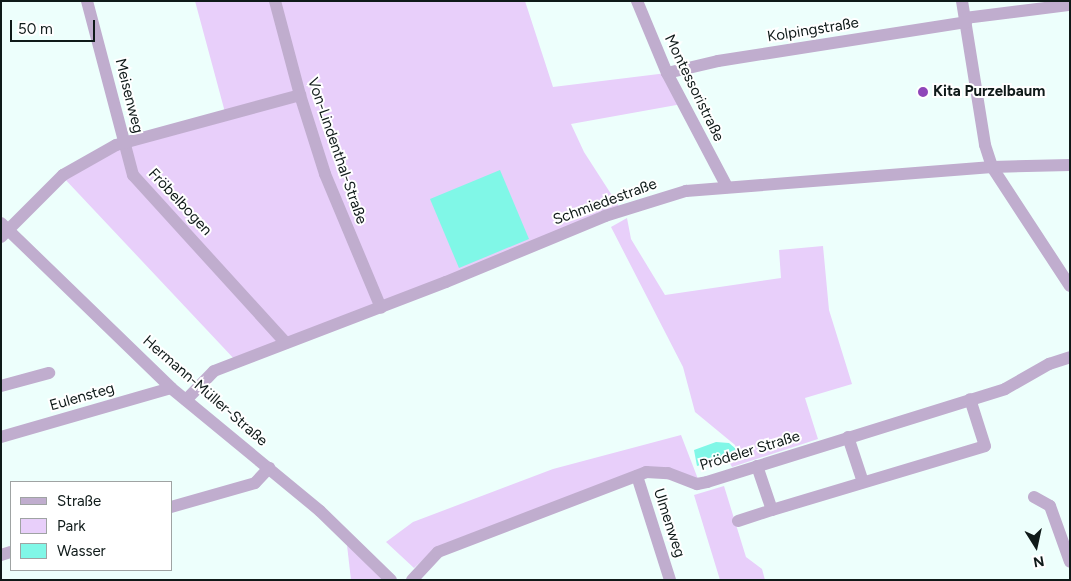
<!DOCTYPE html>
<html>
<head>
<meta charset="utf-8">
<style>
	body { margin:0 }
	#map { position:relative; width:1071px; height:581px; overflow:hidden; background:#edfffc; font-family:Figtree,sans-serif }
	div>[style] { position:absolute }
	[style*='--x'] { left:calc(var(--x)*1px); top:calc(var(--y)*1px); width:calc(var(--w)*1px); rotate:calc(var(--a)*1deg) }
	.green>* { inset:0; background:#e8cffa }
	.water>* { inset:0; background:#80f7e7 }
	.minor>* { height:12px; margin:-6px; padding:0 6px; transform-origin:6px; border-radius:6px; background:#c0adce }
	.dots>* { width:14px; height:14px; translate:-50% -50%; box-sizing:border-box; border:2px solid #fff; border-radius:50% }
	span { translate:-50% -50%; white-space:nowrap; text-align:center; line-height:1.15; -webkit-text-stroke:4px #fff; paint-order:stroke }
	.street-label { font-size:15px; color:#0f1a19 }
	.poi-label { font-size:15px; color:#0f1a19; font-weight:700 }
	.left { translate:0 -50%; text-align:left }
	.frame { position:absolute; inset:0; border:2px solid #0f1a19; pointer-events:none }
	.legend { position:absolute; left:10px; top:481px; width:162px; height:90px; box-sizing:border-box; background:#fff; border:1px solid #9fa3a3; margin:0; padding:6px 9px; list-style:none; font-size:15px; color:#0f1a19 }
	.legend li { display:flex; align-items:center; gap:10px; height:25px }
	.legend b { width:25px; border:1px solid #9fa3a3 }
	.north { position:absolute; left:1011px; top:521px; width:50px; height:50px; -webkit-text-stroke:4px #fff; paint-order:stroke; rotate:170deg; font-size:14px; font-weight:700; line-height:20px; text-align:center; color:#0f1a19 }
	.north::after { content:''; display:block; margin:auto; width:18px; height:22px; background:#0f1a19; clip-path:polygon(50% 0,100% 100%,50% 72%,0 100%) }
	.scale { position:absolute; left:10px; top:20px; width:85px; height:22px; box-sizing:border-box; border:2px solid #0f1a19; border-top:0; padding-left:6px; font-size:15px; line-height:18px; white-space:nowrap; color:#0f1a19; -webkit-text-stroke:4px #fff; paint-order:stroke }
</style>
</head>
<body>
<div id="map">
	<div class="green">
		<i style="clip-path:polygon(195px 1px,525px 1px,553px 87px,667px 73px,682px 104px,571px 124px,584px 152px,622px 211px,237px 362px,62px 176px,116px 145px,226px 116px)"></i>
		<i style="clip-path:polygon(627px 218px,631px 239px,665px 295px,781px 278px,779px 250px,823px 246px,829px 310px,852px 384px,805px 398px,818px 439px,732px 467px,727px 458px,736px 449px,735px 445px,695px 412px,683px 367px,611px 227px)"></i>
		<i style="clip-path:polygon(681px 435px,698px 479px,664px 467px,437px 547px,414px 568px,386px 542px,413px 522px,553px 469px)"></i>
		<i style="clip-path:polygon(724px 486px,746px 557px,762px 569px,765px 580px,720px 580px,694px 495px)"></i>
		<i style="clip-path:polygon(347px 545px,377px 573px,382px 580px,351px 580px)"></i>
	</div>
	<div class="water">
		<i style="clip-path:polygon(500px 170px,529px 239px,459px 268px,430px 199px)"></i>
		<i style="clip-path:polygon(716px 442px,729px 443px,736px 449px,727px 458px,697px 466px,694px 450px)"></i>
	</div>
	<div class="minor">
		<i style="--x:87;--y:1;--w:180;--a:75.2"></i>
		<i style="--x:133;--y:175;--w:227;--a:47.7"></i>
		<i style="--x:275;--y:1;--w:97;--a:75.1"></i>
		<i style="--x:300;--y:95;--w:83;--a:72.4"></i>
		<i style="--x:325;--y:174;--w:145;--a:67.3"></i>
		<i style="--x:637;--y:1;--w:78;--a:67.4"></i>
		<i style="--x:667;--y:73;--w:129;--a:62.2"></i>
		<i style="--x:962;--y:1;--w:146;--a:80.9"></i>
		<i style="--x:985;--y:145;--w:23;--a:72"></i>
		<i style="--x:992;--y:167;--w:142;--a:56.8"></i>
		<i style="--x:965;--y:18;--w:106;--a:-7.1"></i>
		<i style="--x:667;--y:73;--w:52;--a:-13.2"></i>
		<i style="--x:718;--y:61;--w:251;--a:-8.9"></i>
		<i style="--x:1;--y:223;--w:237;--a:44.1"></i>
		<i style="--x:171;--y:388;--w:193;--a:39.5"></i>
		<i style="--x:320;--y:511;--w:99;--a:44.2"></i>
		<i style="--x:1;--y:237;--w:88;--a:-45"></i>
		<i style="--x:63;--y:175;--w:61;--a:-29.5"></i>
		<i style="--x:116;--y:145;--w:191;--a:-15.2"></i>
		<i style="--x:1;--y:386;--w:50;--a:-15.2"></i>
		<i style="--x:186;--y:400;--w:40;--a:-46"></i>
		<i style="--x:214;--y:371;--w:248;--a:-21"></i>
		<i style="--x:446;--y:282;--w:172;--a:-22.5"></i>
		<i style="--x:605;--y:216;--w:85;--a:-17.2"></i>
		<i style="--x:686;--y:191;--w:307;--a:-4.5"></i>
		<i style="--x:992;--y:167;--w:78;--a:-1.5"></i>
		<i style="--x:1;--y:437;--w:177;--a:-16.1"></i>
		<i style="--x:848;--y:437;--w:47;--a:71.6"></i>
		<i style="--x:757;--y:466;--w:46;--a:71.2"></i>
		<i style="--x:772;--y:510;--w:222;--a:-16.7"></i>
		<i style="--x:985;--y:446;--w:49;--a:-107.7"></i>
		<i style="--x:637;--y:476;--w:109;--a:72.4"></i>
		<i style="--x:1034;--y:497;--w:18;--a:29"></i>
		<i style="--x:1050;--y:506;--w:59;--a:70.3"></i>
		<i style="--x:171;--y:507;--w:87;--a:-15.9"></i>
		<i style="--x:255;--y:483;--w:21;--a:-47"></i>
		<i style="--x:738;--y:521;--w:36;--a:-18"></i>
		<i style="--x:1;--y:555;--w:10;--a:-17"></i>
		<i style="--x:412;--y:580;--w:38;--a:-47"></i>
		<i style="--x:438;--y:552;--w:223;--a:-21"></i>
		<i style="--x:646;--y:472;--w:22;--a:3"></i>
		<i style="--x:668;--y:473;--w:31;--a:21"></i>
		<i style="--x:697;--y:484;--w:10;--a:-11"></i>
		<i style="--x:707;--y:482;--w:312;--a:-17.3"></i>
		<i style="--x:1005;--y:389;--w:51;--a:-29.6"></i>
		<i style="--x:1049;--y:364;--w:22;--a:-18"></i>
	</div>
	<div class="dots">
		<i style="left:923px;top:92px;background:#8f46b9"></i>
	</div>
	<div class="street-label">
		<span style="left:813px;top:30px;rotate:-9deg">Kolpingstraße</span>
		<span style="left:694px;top:88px;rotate:64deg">Montessoristraße</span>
		<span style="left:129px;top:96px;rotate:76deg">Meisenweg</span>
		<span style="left:337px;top:151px;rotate:71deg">Von-Lindenthal-Straße</span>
		<span style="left:180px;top:202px;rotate:47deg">Fröbelbogen</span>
		<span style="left:605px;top:202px;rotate:-20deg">Schmiedestraße</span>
		<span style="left:205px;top:391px;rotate:41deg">Hermann-Müller-Straße</span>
		<span style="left:82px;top:397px;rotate:-16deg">Eulensteg</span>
		<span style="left:750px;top:451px;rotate:-17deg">Prödeler Straße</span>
		<span style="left:669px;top:523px;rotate:72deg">Ulmenweg</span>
	</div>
	<div class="poi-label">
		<span class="left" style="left:933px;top:92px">Kita Purzelbaum</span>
	</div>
	<div class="frame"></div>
	<ul class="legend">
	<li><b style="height:6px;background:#c0adce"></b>Straße</li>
	<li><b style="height:14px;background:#e8cffa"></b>Park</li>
	<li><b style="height:14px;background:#80f7e7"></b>Wasser</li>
	</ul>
	<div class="north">N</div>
	<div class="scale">50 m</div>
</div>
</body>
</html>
